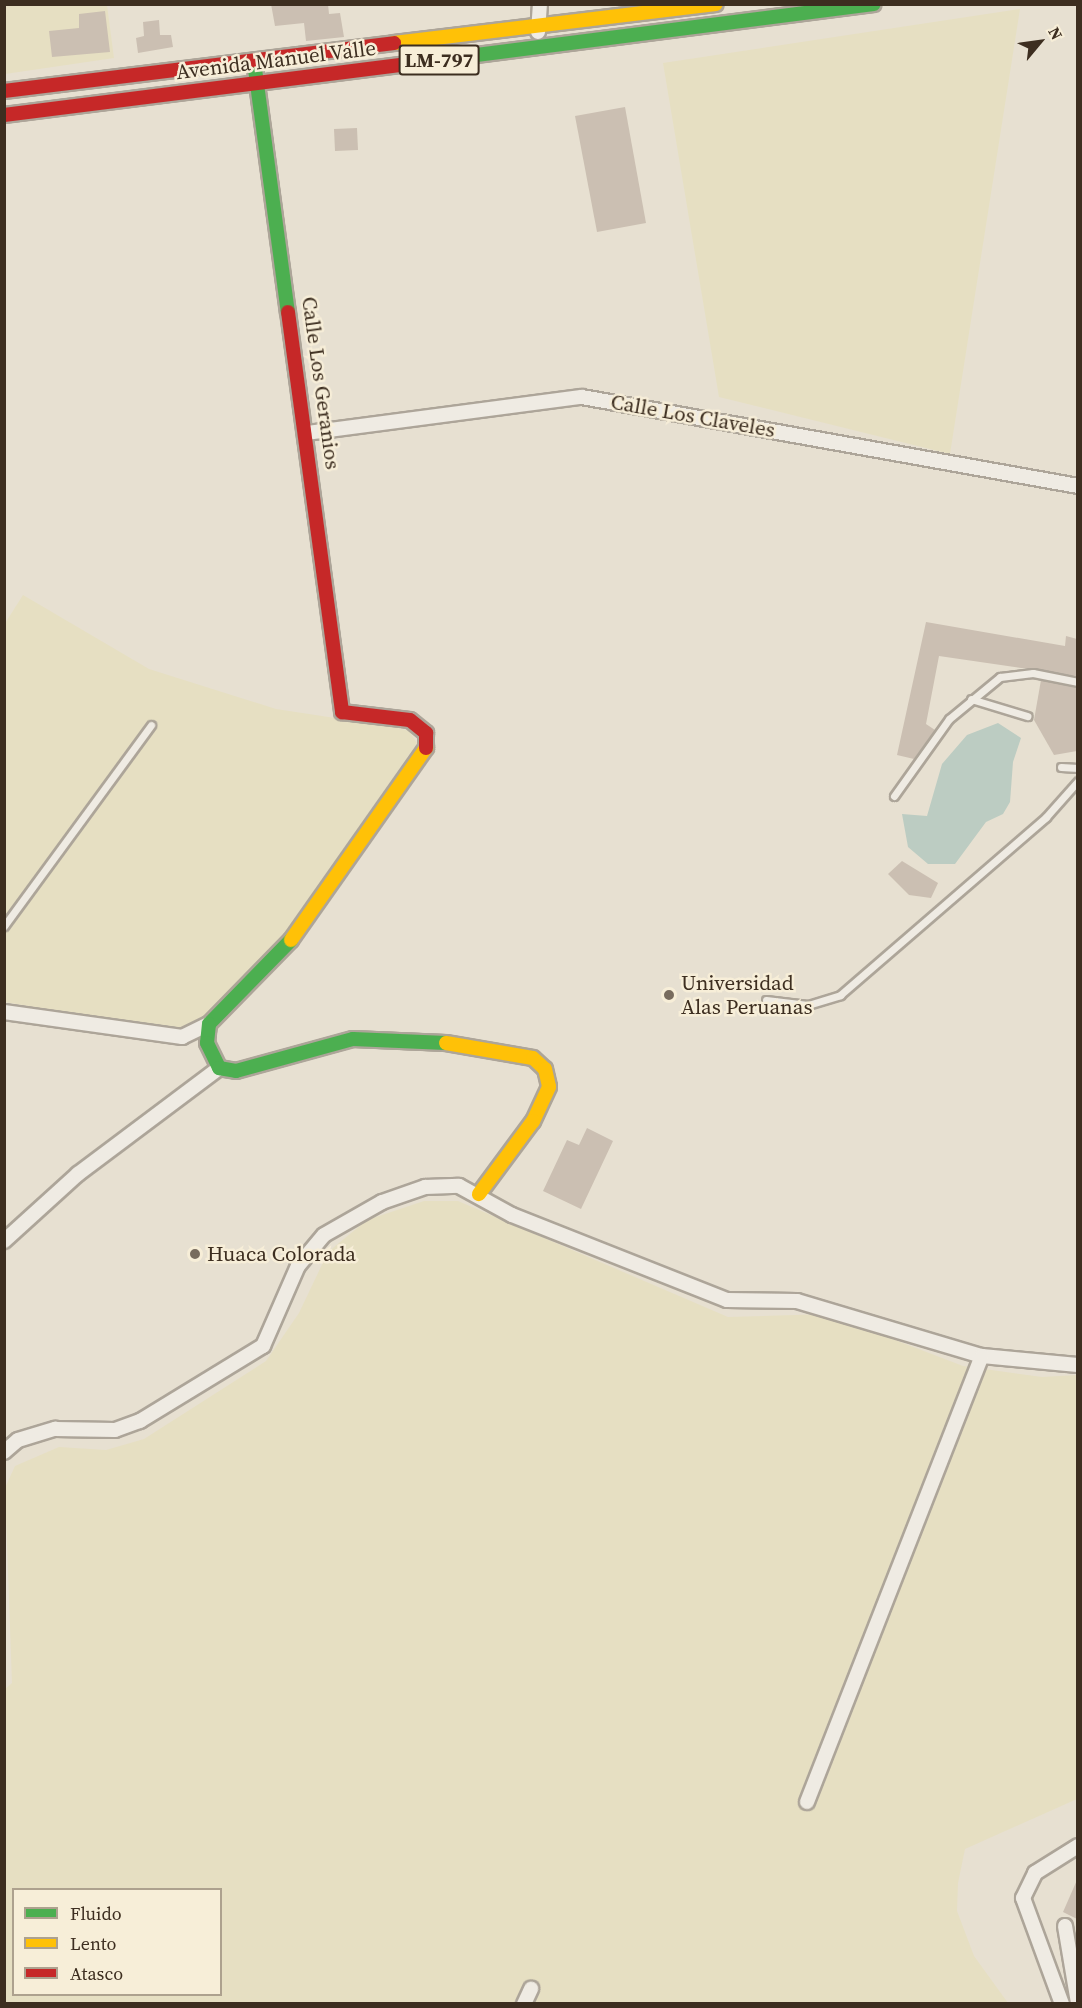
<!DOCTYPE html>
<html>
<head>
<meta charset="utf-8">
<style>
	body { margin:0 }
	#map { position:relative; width:1082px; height:2008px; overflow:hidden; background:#e7e0d1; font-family:"Source Serif 4",serif }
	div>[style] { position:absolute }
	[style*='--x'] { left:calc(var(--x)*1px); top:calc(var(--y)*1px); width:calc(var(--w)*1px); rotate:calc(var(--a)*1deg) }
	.farmland>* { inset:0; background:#e6dfc2 }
	.water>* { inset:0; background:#bcccc2 }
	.building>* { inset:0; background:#cbbfb2 }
	.roads { filter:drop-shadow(2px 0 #ada599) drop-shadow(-2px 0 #ada599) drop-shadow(0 2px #ada599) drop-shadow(0 -2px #ada599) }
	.lane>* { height:7px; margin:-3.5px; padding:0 3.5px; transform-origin:3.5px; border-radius:3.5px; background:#efebe3 }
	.street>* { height:14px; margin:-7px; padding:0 7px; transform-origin:7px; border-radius:7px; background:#efebe3 }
	.fast>* { height:14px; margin:-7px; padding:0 7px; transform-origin:7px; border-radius:7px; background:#4caf50 }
	.slow>* { height:14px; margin:-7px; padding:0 7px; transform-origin:7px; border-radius:7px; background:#ffc107 }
	.jam>* { height:14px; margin:-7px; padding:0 7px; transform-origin:7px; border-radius:7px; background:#c62828 }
	.dots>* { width:16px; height:16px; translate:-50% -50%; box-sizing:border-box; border:3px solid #f7eed8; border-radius:50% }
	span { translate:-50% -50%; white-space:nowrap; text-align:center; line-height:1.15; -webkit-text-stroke:5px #f7eed8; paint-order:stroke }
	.shield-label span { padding:2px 4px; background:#f7eed8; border:2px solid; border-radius:4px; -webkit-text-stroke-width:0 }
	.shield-label { font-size:20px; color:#3d2e20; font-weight:700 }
	.street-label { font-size:21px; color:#3d2e20 }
	.poi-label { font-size:21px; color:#3d2e20 }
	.left { translate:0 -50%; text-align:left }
	.frame { position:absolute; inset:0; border:6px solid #3d2e20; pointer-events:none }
	.legend { position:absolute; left:12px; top:1888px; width:210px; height:108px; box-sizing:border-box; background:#f7eed8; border:2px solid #ada18e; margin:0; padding:8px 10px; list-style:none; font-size:18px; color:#3d2e20 }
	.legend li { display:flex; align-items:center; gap:12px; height:30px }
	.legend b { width:30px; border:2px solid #ada18e }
	.north { position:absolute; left:1010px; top:12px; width:60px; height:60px; -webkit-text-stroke:4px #f7eed8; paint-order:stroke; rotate:61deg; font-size:16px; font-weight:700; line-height:24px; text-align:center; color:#3d2e20 }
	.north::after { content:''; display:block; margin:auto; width:21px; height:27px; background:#3d2e20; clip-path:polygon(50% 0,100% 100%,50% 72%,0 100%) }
</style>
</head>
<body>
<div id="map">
	<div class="farmland">
		<i style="clip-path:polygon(4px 5px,107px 5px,114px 58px,5px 74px)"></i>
		<i style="clip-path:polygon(1020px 9px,950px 454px,719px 397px,663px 63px)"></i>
		<i style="clip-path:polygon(23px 595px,149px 669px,276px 709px,394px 727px,409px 731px,417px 743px,271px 954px,195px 1027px,176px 1032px,5px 1002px,4px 625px)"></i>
		<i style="clip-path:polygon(evenodd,424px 1201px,458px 1201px,728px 1317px,827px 1314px,963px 1366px,1042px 1377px,1077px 1375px,1077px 1799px,965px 1849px,958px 1883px,957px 1911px,974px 1956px,1008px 2003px,5px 2004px,4px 1690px,12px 1683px,5px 1488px,15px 1466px,59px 1447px,106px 1450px,144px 1439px,266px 1361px,299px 1313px,328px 1252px,367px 1220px,424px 1201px,14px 1890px,220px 1890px,220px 1994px,14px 1994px,14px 1890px)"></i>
	</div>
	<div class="water">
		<i style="clip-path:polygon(998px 723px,1021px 738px,1013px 762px,1010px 802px,1003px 814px,986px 822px,955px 864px,928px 864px,908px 847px,902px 814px,927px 816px,942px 764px,967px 735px)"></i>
	</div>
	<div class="building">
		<i style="clip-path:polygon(271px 4px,328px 4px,329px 14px,340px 13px,344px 37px,306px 41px,304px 23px,275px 26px)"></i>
		<i style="clip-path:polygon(105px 11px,110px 52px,52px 57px,49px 31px,79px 28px,79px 14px)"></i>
		<i style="clip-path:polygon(159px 20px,160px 35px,171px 35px,173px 47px,138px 53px,136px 38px,144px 36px,143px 22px)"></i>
		<i style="clip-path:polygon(625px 107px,646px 223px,597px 232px,575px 116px)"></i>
		<i style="clip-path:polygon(357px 128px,358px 150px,335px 151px,334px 129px)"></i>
		<i style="clip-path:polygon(926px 622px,1065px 646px,1066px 636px,1077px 639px,1077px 676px,939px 656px,926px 724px,935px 730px,914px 759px,897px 755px)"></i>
		<i style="clip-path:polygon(1041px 680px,1077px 688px,1077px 751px,1054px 755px,1034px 720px)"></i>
		<i style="clip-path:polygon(902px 861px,938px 883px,931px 898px,909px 895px,888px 874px)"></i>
		<i style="clip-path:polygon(587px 1128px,613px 1141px,581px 1209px,543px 1191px,567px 1140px,579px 1145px)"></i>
		<i style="clip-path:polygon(1077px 1880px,1077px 1919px,1063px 1912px)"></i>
	</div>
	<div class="roads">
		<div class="lane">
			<i style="--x:971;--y:699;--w:59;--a:16.9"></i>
			<i style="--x:1061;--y:767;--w:17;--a:3"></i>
			<i style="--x:894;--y:796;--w:95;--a:-54.5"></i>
			<i style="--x:949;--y:719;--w:66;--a:-39.5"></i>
			<i style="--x:1000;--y:677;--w:33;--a:-7"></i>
			<i style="--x:1033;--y:673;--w:46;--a:11.3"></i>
			<i style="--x:4;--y:926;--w:249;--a:-53.8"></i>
			<i style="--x:766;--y:1000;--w:42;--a:6.8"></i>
			<i style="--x:808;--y:1005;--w:34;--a:-17"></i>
			<i style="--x:840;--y:995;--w:272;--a:-40.8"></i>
			<i style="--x:1046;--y:817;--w:48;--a:-48.4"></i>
		</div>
		<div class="street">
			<i style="--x:538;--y:32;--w:28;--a:-86"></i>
			<i style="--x:307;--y:433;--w:277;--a:-7.5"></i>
			<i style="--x:582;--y:397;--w:504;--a:10.17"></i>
			<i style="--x:4;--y:1012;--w:180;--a:8"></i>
			<i style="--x:182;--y:1037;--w:30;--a:-26"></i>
			<i style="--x:4;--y:1241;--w:100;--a:-42.2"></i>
			<i style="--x:78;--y:1174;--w:176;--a:-36.9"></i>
			<i style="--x:4;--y:1452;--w:18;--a:-41"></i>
			<i style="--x:18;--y:1440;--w:39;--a:-17"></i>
			<i style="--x:55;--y:1429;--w:60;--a:1"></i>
			<i style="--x:115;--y:1430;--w:27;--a:-20"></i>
			<i style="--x:140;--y:1421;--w:144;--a:-31.4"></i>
			<i style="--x:263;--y:1346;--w:87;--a:-66.4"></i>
			<i style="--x:298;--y:1266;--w:40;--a:-50"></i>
			<i style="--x:324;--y:1235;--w:67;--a:-29.6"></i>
			<i style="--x:382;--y:1202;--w:46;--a:-19.2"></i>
			<i style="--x:425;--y:1187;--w:34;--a:-2"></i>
			<i style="--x:459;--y:1186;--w:60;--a:28.7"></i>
			<i style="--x:512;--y:1215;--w:231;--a:21.6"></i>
			<i style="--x:727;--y:1300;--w:70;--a:0.8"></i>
			<i style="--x:797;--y:1301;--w:193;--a:16.6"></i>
			<i style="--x:982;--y:1356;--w:96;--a:5.4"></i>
			<i style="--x:807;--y:1802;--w:479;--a:-68.6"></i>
			<i style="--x:1065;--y:1926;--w:78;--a:80.4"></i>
			<i style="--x:524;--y:2004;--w:17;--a:-65"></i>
			<i style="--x:1062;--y:2004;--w:113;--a:-110.2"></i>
			<i style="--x:1023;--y:1898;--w:28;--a:-64"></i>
			<i style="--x:1035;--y:1873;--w:51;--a:-32.1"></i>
		</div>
		<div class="fast">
			<i style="--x:453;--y:58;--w:424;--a:-7.3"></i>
			<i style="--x:255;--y:69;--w:245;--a:82.3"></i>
			<i style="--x:291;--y:940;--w:117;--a:134.3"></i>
			<i style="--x:209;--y:1024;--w:19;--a:96"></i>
			<i style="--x:207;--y:1043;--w:28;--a:64"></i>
			<i style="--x:219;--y:1068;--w:17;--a:10"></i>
			<i style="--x:236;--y:1071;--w:121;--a:-15.3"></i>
			<i style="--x:353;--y:1039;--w:93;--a:2.5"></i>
		</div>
		<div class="slow">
			<i style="--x:394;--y:43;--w:324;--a:-6.9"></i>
			<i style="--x:291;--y:940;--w:235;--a:-54.9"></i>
			<i style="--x:446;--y:1043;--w:88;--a:9.8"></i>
			<i style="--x:533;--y:1058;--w:16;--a:43"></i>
			<i style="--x:545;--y:1069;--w:18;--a:77"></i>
			<i style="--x:549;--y:1087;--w:38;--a:115"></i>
			<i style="--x:533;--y:1121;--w:91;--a:126.5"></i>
		</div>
		<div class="jam">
			<i style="--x:4;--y:91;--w:393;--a:-7"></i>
			<i style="--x:4;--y:115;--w:453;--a:-7.2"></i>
			<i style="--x:288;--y:312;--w:404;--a:82.3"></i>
			<i style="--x:342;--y:712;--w:68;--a:6.7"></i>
			<i style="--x:410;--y:720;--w:21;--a:39"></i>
			<i style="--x:426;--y:733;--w:15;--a:90"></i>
		</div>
	</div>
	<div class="dots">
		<i style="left:669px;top:995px;background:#786c5e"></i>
		<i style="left:195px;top:1254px;background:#786c5e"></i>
	</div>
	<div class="shield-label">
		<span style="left:439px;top:60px">LM-797</span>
	</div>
	<div class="street-label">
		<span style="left:276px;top:60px;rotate:-7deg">Avenida Manuel Valle</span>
		<span style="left:321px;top:383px;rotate:82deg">Calle Los Geranios</span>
		<span style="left:693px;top:416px;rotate:10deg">Calle Los Claveles</span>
	</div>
	<div class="poi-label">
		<span class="left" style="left:681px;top:995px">Universidad<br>Alas Peruanas</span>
		<span class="left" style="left:207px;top:1254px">Huaca Colorada</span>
	</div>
	<div class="frame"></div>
	<ul class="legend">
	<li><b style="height:8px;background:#4caf50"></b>Fluido</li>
	<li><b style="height:8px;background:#ffc107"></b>Lento</li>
	<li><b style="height:8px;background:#c62828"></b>Atasco</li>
	</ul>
	<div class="north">N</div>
</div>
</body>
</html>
